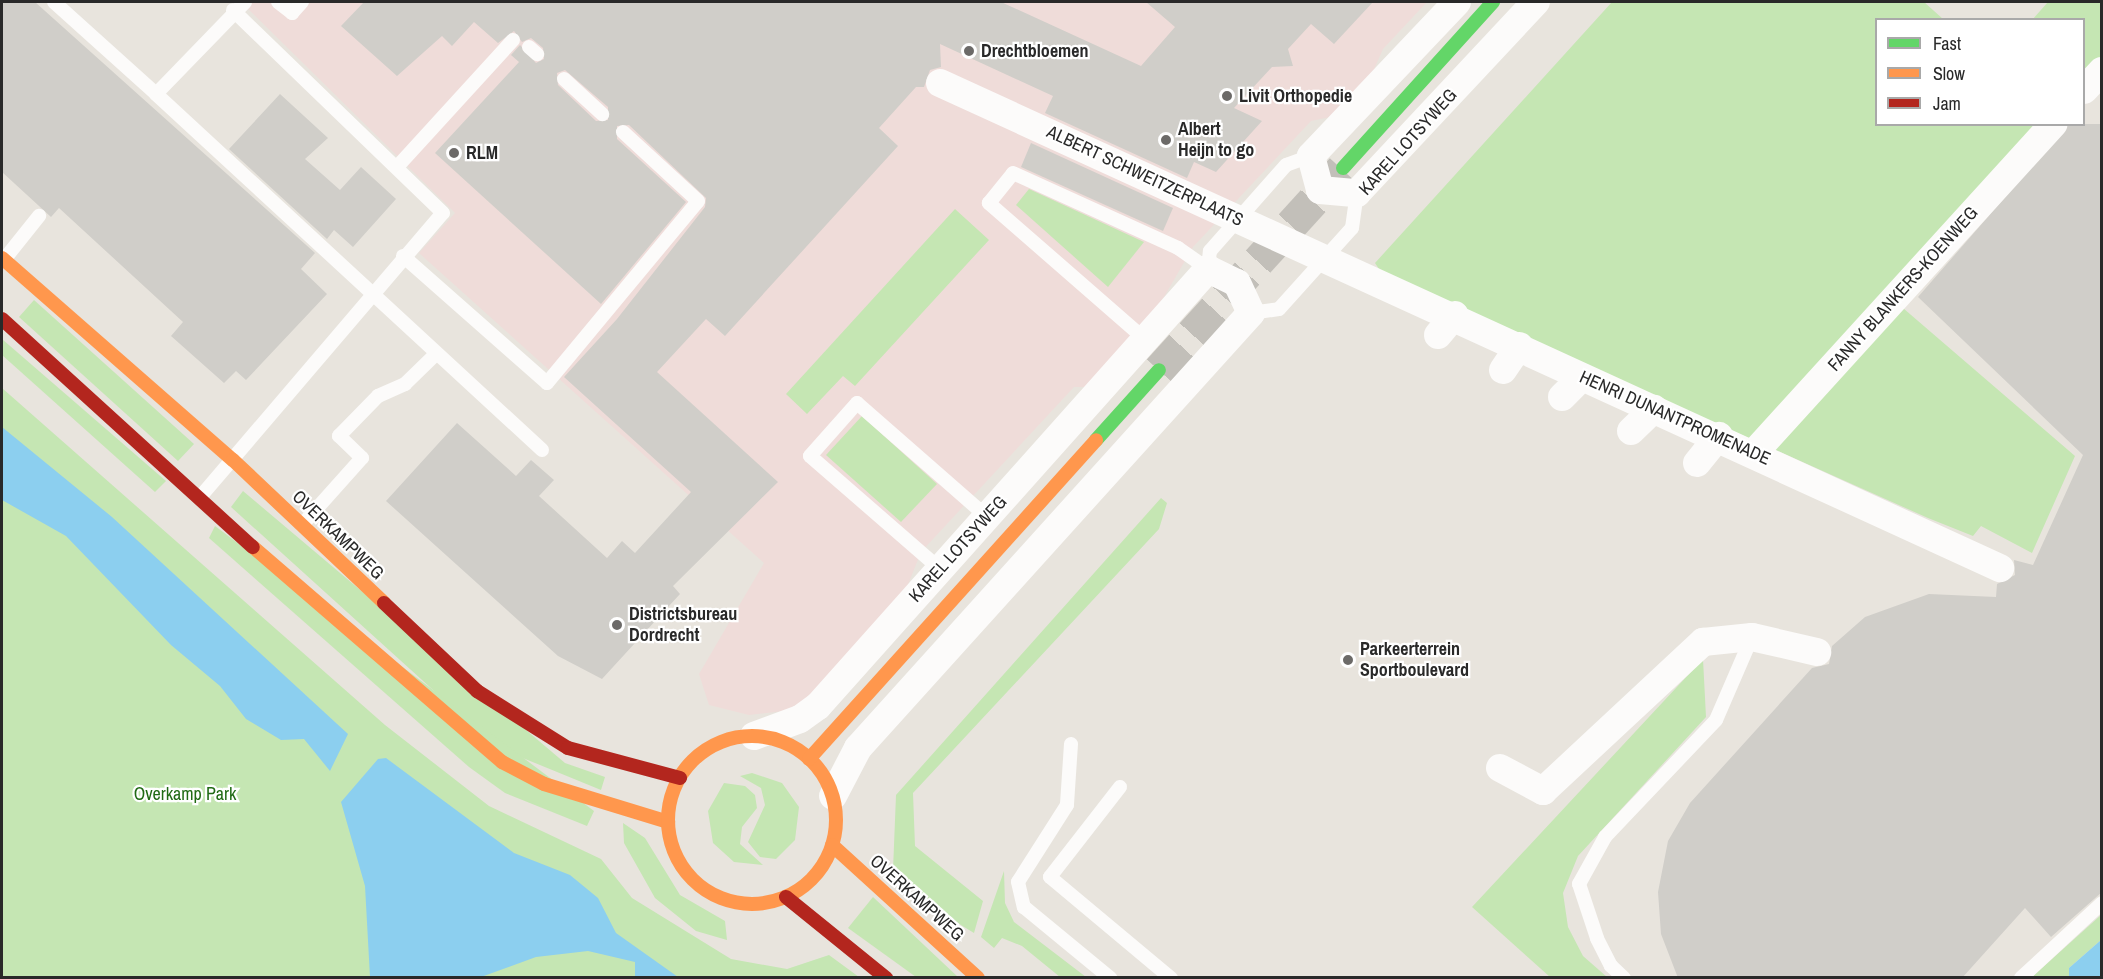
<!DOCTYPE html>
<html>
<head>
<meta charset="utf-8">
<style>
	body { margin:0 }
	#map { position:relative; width:2103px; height:979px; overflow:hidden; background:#e8e4dd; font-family:"Archivo Narrow",sans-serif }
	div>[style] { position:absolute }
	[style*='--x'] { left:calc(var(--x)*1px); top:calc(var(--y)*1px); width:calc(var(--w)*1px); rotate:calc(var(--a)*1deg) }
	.medical>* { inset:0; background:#efdcd9 }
	.green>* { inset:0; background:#c5e6b3 }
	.water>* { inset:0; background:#8ccfef }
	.building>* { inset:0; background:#d0cec9 }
	.secondary-tunnel>* { height:33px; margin-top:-16.5px; transform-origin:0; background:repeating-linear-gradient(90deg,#c2bfb9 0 33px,transparent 0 49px) }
	.lane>* { height:14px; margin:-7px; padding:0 7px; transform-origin:7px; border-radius:7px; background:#fcfbfa }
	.street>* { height:28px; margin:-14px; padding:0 14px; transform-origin:14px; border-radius:14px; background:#fcfbfa }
	.fast>* { height:14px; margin:-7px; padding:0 7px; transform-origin:7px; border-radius:7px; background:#63d668 }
	.slow>* { height:14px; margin:-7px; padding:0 7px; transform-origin:7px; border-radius:7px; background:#ff974d }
	.slow>.ring { margin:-7px; padding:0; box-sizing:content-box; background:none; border:14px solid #ff974d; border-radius:50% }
	.jam>* { height:14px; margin:-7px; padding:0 7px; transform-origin:7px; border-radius:7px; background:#b3261e }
	.dots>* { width:16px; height:16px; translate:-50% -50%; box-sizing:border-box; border:3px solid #fff; border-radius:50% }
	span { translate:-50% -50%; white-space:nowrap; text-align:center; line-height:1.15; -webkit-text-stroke:4.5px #fff; paint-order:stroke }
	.poi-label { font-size:18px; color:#292929; font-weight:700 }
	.left { translate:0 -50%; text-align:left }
	.street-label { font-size:18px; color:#292929 }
	.park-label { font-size:18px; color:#206a14 }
	.frame { position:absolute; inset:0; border:3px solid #292929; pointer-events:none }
	.legend { position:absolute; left:1875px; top:18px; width:210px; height:108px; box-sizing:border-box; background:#fff; border:2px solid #a9a9a9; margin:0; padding:8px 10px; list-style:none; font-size:18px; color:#292929 }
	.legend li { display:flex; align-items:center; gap:12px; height:30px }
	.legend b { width:30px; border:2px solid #a9a9a9 }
</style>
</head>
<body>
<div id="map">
	<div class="medical">
		<i style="clip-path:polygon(241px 2px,1427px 2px,1383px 49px,1368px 83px,1340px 115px,1311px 121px,1193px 247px,1164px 297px,1093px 387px,1074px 387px,921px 552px,905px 592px,811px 698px,784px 711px,749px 715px,709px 705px,699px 674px,764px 563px,419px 253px,455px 213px)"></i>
	</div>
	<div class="green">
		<i style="clip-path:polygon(1612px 2px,1924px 2px,1943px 19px,1876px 20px,1876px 124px,2046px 125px,1889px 296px,2075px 456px,2032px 553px,1981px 526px,1973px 536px,1928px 518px,1383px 275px,1375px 263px)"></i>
		<i style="clip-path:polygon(2048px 2px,2101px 2px,2101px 64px,2084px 84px,2084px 20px,2032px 20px)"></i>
		<i style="clip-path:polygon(1029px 189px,1144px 242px,1108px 287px,1016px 205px)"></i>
		<i style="clip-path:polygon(955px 209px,989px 240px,855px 386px,843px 376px,807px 414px,786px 394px)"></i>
		<i style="clip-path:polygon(34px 300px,194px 444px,178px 461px,19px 317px)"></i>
		<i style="clip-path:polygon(2px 339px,166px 481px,155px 492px,2px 355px)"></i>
		<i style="clip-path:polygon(2px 388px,385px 725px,489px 806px,601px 859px,632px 898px,731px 959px,787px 969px,829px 955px,859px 977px,2px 977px)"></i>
		<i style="clip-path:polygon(862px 416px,937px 484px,901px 522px,826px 455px)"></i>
		<i style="clip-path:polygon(243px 491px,565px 763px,605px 777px,601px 790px,496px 747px,231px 507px)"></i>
		<i style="clip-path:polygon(1161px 498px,1167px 503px,1159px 529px,913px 793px,915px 846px,983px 901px,974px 933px,938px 911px,893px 870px,896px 795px)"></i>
		<i style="clip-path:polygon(215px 526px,594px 811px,587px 826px,505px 793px,469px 767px,209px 538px)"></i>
		<i style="clip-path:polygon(1703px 659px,1706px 717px,1578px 856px,1563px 893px,1568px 927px,1583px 956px,1607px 977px,1550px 977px,1472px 907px)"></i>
		<i style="clip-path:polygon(752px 773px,782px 783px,799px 807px,795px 840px,776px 859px,760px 857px,748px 842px,765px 805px,761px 788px,740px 776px)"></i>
		<i style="clip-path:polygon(724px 783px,745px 786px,755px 795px,757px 808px,742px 827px,740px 844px,763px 865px,734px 862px,713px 843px,708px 811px)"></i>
		<i style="clip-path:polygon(623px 823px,645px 838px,680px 895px,725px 921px,727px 940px,696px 931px,655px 898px,624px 843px)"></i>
		<i style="clip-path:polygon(1004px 871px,1005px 903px,1014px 922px,1086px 977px,1060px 977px,1022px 946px,1002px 938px,994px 948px,981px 937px)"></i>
		<i style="clip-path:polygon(873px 897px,958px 977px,916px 977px,848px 928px)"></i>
		<i style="clip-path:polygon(2101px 915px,2101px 940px,2069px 968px,2069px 977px,2031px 978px)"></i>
	</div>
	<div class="water">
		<i style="clip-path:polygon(2px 427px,112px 517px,348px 734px,330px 771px,304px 739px,281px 740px,246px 719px,220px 686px,171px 645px,66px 536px,2px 500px)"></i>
		<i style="clip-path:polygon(386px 758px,514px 853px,570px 875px,598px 898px,616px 933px,678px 977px,635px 977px,635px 962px,588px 951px,536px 957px,481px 977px,370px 977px,365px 886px,341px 802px,378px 759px)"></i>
		<i style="clip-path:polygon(2101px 940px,2101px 977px,2069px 977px,2069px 968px)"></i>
	</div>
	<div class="building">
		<i style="clip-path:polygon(2px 2px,35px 2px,315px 253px,301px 269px,327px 294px,246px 380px,236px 371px,224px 383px,171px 336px,183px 322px,59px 208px,51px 217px,2px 172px)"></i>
		<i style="clip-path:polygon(evenodd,364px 2px,1001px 2px,1141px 66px,1175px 27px,1146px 2px,1373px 2px,1334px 44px,1311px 24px,1288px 49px,1293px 66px,1272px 67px,1234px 108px,1262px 121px,1216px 172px,1194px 162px,1187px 178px,1045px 113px,1053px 96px,940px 44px,941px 67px,930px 70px,924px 87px,916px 87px,879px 128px,898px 146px,725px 336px,706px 319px,657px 372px,778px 482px,673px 586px,680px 594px,602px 679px,558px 656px,386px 501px,457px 423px,516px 476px,531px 460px,554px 480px,539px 496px,607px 558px,622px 541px,635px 553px,691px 492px,564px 377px,617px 319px,705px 207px,706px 198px,629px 125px,617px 126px,617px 139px,686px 202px,601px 304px,435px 153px,519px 62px,511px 55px,520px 45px,536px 63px,544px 59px,543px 48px,531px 38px,522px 42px,514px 31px,498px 43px,474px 22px,452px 46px,442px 36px,397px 76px,341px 26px,364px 2px,565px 70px,608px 107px,608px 120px,596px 121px,558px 85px,557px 73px,565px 70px)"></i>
		<i style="clip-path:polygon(280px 94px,328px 138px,305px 159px,340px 190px,361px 167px,396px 199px,353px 247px,334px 230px,327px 239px,229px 149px)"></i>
		<i style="clip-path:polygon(2069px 124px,2102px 124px,2102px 892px,2051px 937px,2025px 908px,1962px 978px,1678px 978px,1661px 934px,1658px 892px,1668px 841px,1690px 803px,1812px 668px,1829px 664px,1832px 646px,1865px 617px,1929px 594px,1996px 597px,1997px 584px,2015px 575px,2014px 560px,2033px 565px,2083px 455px,1918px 297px)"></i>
		<i style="clip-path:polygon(1031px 143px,1173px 208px,1163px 231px,1021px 167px)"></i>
	</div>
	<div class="secondary-tunnel">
		<i style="--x:1159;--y:370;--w:272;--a:-47.7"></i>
	</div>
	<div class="lane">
		<i style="--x:54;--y:2;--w:137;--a:42"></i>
		<i style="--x:156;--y:94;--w:128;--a:-45.9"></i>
		<i style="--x:278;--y:2;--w:18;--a:38"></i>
		<i style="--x:292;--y:13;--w:15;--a:-48"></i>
		<i style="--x:529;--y:47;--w:11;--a:41"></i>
		<i style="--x:564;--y:79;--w:52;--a:42.6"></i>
		<i style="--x:156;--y:94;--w:525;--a:42.68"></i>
		<i style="--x:397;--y:167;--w:172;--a:-47.6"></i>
		<i style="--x:403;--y:256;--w:192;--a:41.4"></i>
		<i style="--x:547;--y:383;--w:236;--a:-50.3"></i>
		<i style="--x:698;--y:201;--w:102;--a:-137.4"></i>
		<i style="--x:3;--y:261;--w:58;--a:-51.3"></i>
		<i style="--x:1208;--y:269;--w:18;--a:-84"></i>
		<i style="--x:1210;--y:251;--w:115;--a:-48.5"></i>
		<i style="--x:1286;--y:165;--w:27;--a:-20"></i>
		<i style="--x:1251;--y:313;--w:28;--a:-8"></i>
		<i style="--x:1279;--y:309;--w:109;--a:-48"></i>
		<i style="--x:1352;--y:228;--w:35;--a:-82"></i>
		<i style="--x:1147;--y:341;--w:210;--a:-138.9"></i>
		<i style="--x:989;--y:203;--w:38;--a:-51"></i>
		<i style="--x:1013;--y:173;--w:181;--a:24.4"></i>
		<i style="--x:1178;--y:248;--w:37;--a:35"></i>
		<i style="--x:201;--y:496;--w:372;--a:-49.5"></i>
		<i style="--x:443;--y:213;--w:292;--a:-136"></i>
		<i style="--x:302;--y:525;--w:90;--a:-48.2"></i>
		<i style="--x:362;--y:458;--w:32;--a:-136"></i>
		<i style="--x:339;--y:436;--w:56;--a:-45.7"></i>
		<i style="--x:378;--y:396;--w:30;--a:-24"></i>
		<i style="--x:405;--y:384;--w:43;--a:-44.1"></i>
		<i style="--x:940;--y:569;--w:172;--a:-139"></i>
		<i style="--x:810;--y:456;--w:71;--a:-48.4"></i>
		<i style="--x:857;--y:403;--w:173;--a:41.2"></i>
		<i style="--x:1071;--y:744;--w:61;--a:93.8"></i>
		<i style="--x:1067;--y:805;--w:91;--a:122.5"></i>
		<i style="--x:1018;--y:882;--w:26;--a:77"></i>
		<i style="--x:1024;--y:907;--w:112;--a:39.5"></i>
		<i style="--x:1120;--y:787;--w:114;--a:127.9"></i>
		<i style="--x:1050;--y:877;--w:158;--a:39.9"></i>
		<i style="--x:1624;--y:978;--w:18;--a:-137"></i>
		<i style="--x:1611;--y:966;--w:31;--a:-117"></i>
		<i style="--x:1597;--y:938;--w:57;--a:-108.4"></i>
		<i style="--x:1579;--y:884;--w:54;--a:-61"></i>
		<i style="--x:1605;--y:837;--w:161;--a:-46.5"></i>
		<i style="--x:1716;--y:720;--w:90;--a:-66.6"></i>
		<i style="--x:2021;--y:978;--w:110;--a:-42.8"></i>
	</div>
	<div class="street">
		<i style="--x:1457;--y:2;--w:212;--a:133.5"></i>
		<i style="--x:1311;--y:156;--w:35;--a:75"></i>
		<i style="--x:1320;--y:190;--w:37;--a:5"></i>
		<i style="--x:1357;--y:193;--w:262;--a:-46.9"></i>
		<i style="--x:940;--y:83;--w:1166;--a:24.59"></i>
		<i style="--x:2084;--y:90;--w:26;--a:-47"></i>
		<i style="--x:1438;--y:335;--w:26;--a:-50"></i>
		<i style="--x:1503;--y:370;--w:29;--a:-56"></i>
		<i style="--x:1562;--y:397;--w:28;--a:-45"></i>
		<i style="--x:1631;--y:431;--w:32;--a:-44"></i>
		<i style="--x:1754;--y:453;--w:445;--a:-47.7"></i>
		<i style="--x:1697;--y:463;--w:35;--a:-51"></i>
		<i style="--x:754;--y:736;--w:49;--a:-20.3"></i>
		<i style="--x:800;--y:719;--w:22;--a:-36"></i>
		<i style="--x:818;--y:706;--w:586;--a:-48.25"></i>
		<i style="--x:1208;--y:269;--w:32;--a:26"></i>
		<i style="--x:1237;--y:283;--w:33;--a:65"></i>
		<i style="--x:1251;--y:313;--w:586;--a:132.1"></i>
		<i style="--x:858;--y:748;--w:54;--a:117.5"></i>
		<i style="--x:1500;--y:768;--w:49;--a:28.1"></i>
		<i style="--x:1543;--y:791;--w:219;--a:-43"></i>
		<i style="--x:1703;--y:642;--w:49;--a:-5.8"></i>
		<i style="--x:1752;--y:637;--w:67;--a:13"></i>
	</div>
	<div class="fast">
		<i style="--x:1343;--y:168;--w:224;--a:-47.9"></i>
		<i style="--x:1096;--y:440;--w:94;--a:-48"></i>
	</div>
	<div class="slow">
		<i style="--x:2;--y:258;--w:307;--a:41.2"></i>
		<i style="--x:233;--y:460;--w:208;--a:43.4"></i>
		<i style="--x:253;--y:547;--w:329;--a:40.8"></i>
		<i style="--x:502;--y:762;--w:47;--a:27.6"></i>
		<i style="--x:544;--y:784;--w:130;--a:17"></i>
		<i class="ring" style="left:668px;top:736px;width:154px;height:154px"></i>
		<i style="--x:809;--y:759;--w:429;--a:-48"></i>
		<i style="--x:832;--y:845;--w:197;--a:42.3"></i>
	</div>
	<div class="jam">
		<i style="--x:2;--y:319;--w:339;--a:42.3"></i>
		<i style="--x:384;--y:603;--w:128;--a:43.4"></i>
		<i style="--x:477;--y:691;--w:107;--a:32.1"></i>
		<i style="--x:568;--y:748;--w:116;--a:15"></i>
		<i style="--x:786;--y:897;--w:129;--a:39"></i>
	</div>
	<div class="dots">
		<i style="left:969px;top:51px;background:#6c6a68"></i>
		<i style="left:1227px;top:96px;background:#6c6a68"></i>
		<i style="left:1166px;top:140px;background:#6c6a68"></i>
		<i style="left:454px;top:153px;background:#6c6a68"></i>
		<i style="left:617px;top:625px;background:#6c6a68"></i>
		<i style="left:1348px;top:660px;background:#6c6a68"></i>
	</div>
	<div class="poi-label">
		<span class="left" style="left:981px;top:51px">Drechtbloemen</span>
		<span class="left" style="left:1239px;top:96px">Livit Orthopedie</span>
		<span class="left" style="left:1178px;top:140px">Albert<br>Heijn to go</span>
		<span class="left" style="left:466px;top:153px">RLM</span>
		<span class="left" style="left:629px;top:625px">Districtsbureau<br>Dordrecht</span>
		<span class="left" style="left:1360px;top:660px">Parkeerterrein<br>Sportboulevard</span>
	</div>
	<div class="street-label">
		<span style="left:1408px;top:142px;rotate:-48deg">KAREL LOTSYWEG</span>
		<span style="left:1145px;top:176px;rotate:25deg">ALBERT SCHWEITZERPLAATS</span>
		<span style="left:1903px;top:289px;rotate:-48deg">FANNY BLANKERS-KOENWEG</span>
		<span style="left:1675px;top:418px;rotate:24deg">HENRI DUNANTPROMENADE</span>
		<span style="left:338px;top:535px;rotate:44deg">OVERKAMPWEG</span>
		<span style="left:958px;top:549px;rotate:-48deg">KAREL LOTSYWEG</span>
		<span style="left:917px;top:898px;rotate:42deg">OVERKAMPWEG</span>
	</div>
	<div class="park-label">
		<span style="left:185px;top:794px">Overkamp Park</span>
	</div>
	<div class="frame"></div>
	<ul class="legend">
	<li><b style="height:8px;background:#63d668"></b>Fast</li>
	<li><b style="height:8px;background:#ff974d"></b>Slow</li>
	<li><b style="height:8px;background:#b3261e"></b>Jam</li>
	</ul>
</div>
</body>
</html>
